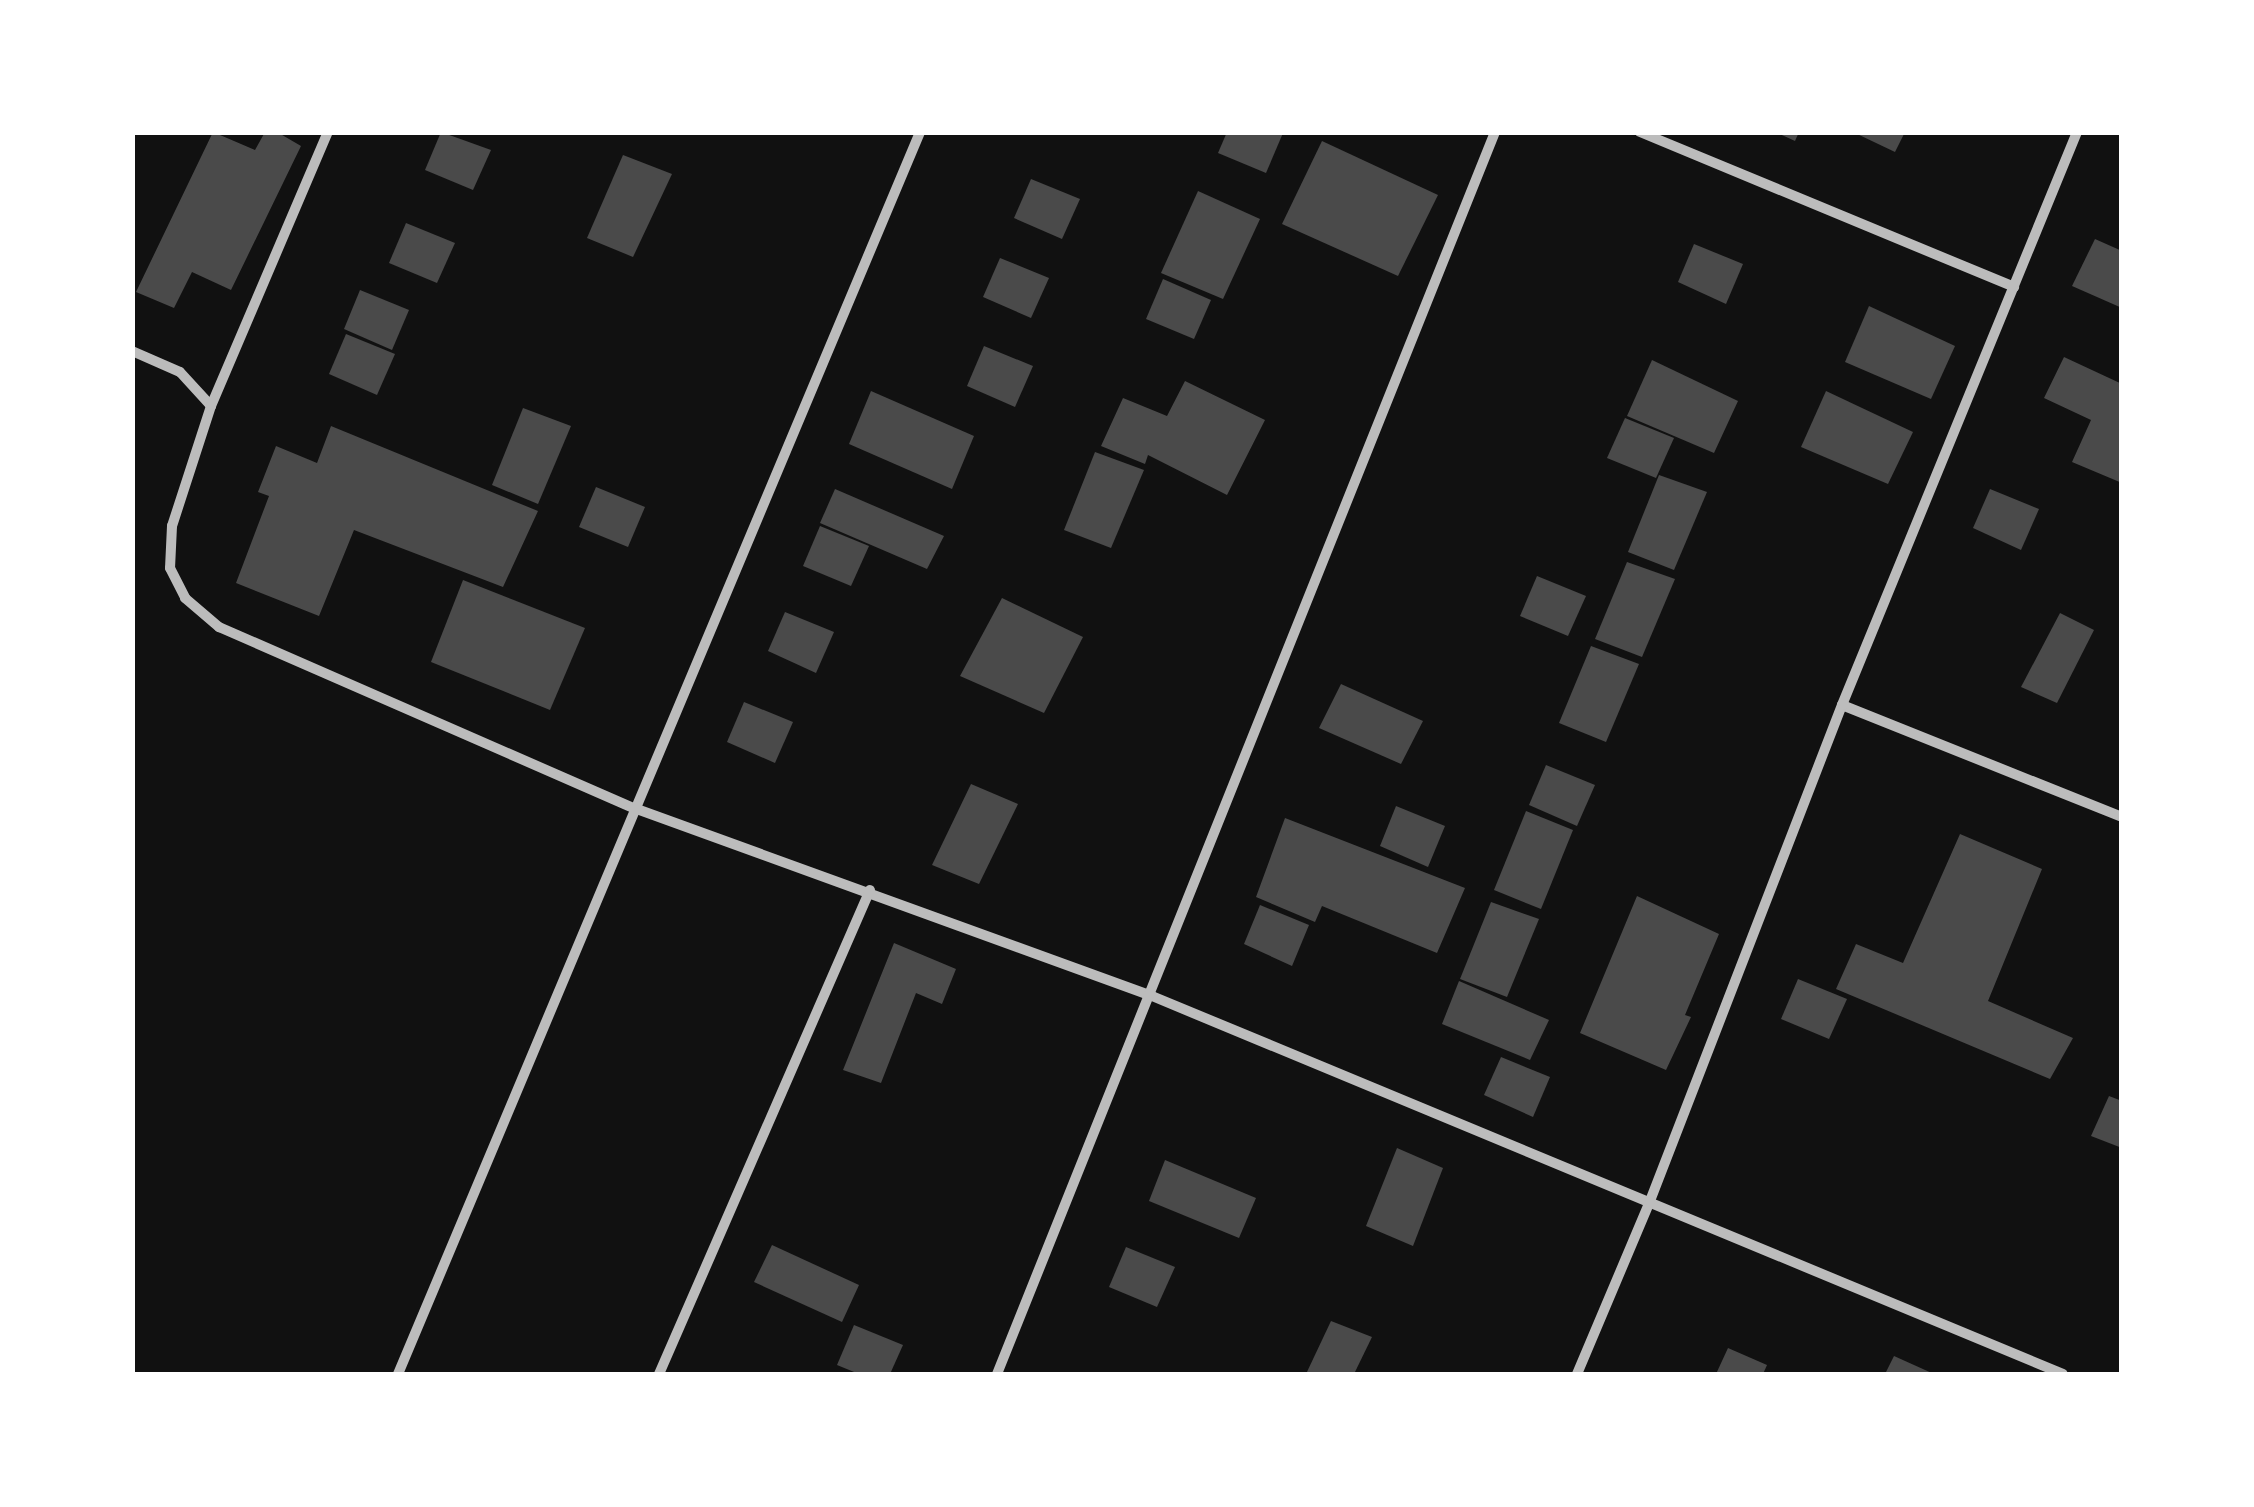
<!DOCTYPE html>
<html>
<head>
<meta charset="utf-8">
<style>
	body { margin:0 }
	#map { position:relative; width:2254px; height:1507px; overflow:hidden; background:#111; font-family:Commissioner,sans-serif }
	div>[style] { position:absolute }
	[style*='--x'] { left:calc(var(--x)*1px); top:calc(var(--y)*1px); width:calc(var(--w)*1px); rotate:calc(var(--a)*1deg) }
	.building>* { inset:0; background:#4a4a4a }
	.minor>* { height:10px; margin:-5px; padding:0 5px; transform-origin:5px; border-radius:5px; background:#bcbcbc }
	span { translate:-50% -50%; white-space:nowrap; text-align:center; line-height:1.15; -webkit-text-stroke:9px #fff; paint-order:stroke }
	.frame { position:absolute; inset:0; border:135px solid #fff; pointer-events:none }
</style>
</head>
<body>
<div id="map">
	<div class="building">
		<i style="clip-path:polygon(213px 132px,255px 150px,265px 132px,277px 132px,301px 146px,231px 290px,192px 272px,174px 308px,136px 292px)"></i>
		<i style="clip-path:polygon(441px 132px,491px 150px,473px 190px,425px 170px)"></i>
		<i style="clip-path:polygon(1227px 132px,1283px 133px,1266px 173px,1218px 153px)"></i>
		<i style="clip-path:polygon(1775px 132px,1799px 132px,1795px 141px)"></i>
		<i style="clip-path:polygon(1853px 132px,1905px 132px,1895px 152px)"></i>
		<i style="clip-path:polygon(1322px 141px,1438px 195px,1398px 276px,1282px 224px)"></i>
		<i style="clip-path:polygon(623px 155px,672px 174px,633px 257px,587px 238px)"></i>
		<i style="clip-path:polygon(1031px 179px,1080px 199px,1062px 239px,1014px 218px)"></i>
		<i style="clip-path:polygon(1198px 191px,1260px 219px,1223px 299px,1161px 273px)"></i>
		<i style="clip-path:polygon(406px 223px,455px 243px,437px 283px,389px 263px)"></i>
		<i style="clip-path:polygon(2095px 239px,2122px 251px,2122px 308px,2072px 286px)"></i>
		<i style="clip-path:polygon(1694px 244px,1743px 264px,1726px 304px,1678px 282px)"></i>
		<i style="clip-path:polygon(1000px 258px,1049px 278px,1031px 318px,983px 297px)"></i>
		<i style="clip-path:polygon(1163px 279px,1211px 300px,1194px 339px,1146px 319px)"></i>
		<i style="clip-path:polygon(360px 290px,409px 310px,392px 350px,344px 329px)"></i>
		<i style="clip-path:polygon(1869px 306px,1955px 346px,1931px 399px,1845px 362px)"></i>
		<i style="clip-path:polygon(346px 334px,395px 354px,377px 395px,329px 374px)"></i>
		<i style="clip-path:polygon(984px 346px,1033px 366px,1015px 407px,967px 386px)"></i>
		<i style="clip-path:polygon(2064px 357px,2122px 384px,2122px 483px,2072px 462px,2091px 420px,2044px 398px)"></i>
		<i style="clip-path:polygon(1652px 360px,1738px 401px,1714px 453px,1627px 416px)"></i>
		<i style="clip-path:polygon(1185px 381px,1265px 420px,1227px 495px,1148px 455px,1145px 464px,1101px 446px,1123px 398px,1167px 416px)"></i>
		<i style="clip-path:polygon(871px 391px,974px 436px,952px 489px,849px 444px)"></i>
		<i style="clip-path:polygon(1826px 391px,1913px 432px,1888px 484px,1801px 447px)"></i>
		<i style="clip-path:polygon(523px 408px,571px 426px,538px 504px,492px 485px)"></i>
		<i style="clip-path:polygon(1625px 418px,1674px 438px,1656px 478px,1607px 458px)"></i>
		<i style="clip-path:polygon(331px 426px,538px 511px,503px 587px,354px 530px,319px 616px,236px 583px,269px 496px,258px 492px,276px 446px,317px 463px)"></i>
		<i style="clip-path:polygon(1095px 452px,1144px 470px,1111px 548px,1064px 530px)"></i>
		<i style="clip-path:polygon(1659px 475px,1707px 492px,1674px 570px,1628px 552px)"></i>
		<i style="clip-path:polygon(596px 487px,645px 507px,628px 547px,579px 527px)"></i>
		<i style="clip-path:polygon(835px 489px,944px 536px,927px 569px,820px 523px)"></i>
		<i style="clip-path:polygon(1990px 489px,2039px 509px,2021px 550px,1973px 528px)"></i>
		<i style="clip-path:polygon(820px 526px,869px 546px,851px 586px,803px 566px)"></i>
		<i style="clip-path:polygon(1627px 562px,1675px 579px,1642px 657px,1595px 639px)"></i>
		<i style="clip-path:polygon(1537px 576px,1586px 596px,1568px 636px,1520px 616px)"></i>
		<i style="clip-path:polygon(463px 580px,585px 628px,550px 710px,431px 662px)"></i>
		<i style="clip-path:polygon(1002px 598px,1083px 637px,1044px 713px,960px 676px)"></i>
		<i style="clip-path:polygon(785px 612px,834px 632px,816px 673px,768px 651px)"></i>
		<i style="clip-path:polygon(2060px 613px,2094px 630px,2057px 703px,2021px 687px)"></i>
		<i style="clip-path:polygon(1591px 646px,1639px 664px,1606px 742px,1559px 723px)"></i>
		<i style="clip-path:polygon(1341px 684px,1423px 721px,1401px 764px,1319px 728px)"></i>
		<i style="clip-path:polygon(744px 702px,793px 722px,775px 763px,727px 742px)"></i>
		<i style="clip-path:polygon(1546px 765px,1595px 785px,1577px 826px,1529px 805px)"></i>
		<i style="clip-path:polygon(971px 784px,1018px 804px,979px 884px,932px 865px)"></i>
		<i style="clip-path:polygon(1396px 806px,1445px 826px,1428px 867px,1380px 846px)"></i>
		<i style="clip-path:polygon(1526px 811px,1573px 830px,1541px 909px,1494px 890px)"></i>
		<i style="clip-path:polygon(1285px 818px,1465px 888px,1437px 953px,1322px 906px,1315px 922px,1256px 897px)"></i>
		<i style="clip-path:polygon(1960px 834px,2042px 869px,1988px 1001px,2073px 1038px,2050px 1079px,1836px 989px,1856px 944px,1903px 963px)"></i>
		<i style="clip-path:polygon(1637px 896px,1719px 934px,1685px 1015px,1691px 1017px,1666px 1070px,1580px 1033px)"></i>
		<i style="clip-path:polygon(1491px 902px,1539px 919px,1507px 997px,1460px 979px)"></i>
		<i style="clip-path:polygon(1260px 905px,1309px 925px,1292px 966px,1244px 944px)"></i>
		<i style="clip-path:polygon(894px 943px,956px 969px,942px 1004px,916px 993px,881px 1083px,843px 1070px)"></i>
		<i style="clip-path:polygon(1798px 979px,1847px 999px,1829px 1039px,1781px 1019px)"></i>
		<i style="clip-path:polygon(1459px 981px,1549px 1020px,1530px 1060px,1442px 1024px)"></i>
		<i style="clip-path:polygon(1501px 1057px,1550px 1077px,1533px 1117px,1484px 1095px)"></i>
		<i style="clip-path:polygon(2109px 1096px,2122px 1101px,2122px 1148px,2091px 1136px)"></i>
		<i style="clip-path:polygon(1397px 1148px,1443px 1168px,1413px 1246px,1366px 1226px)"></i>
		<i style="clip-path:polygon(1165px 1160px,1256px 1198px,1239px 1238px,1149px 1201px)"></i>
		<i style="clip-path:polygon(772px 1245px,859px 1285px,842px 1322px,754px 1282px)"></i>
		<i style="clip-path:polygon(1126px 1247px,1175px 1267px,1157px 1307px,1109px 1287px)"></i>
		<i style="clip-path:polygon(1331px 1321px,1372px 1337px,1354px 1374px,1306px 1374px)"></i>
		<i style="clip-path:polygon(854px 1325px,903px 1345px,890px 1374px,859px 1374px,837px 1365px)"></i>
		<i style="clip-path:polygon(1728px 1348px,1767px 1365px,1763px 1374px,1716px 1374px)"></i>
		<i style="clip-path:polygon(1894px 1356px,1934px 1374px,1885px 1374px)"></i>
	</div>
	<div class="minor">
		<i style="--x:1640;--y:132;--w:405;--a:22.5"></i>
		<i style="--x:132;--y:351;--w:52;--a:23.6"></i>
		<i style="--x:180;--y:372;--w:46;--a:47.6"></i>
		<i style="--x:211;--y:406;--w:126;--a:108"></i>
		<i style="--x:172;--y:526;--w:42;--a:92.7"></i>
		<i style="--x:170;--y:568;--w:34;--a:63"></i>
		<i style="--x:185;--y:598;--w:45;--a:40.5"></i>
		<i style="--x:219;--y:627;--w:453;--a:23.6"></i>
		<i style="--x:634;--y:808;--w:551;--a:19.95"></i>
		<i style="--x:1152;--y:996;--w:986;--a:22.53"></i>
		<i style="--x:211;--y:406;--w:298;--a:-66.9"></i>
		<i style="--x:1842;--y:705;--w:302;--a:21.8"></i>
		<i style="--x:398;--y:1374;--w:1347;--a:-67.2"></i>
		<i style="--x:659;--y:1374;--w:528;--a:-66.45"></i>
		<i style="--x:997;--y:1374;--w:1338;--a:-68.15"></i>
		<i style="--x:1577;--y:1374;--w:188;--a:-67.1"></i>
		<i style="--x:1650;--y:1201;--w:532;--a:-68.84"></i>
		<i style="--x:1842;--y:705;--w:619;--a:-67.7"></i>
	</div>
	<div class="frame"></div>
</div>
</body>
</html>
